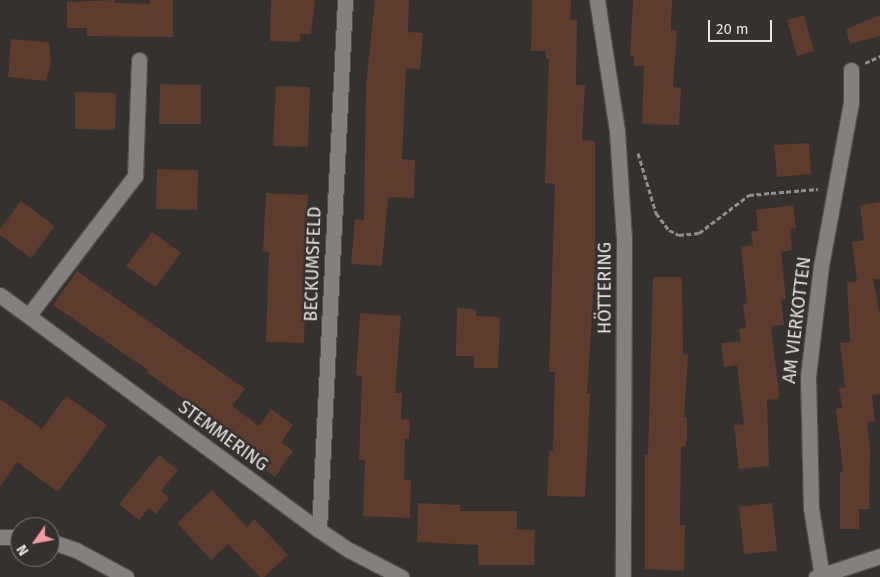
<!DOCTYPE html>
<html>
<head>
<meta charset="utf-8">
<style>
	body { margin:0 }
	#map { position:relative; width:880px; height:577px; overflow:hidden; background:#35312f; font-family:"Fira Sans",sans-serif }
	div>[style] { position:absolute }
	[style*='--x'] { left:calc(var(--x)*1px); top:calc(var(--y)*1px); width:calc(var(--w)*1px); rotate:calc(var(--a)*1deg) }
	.building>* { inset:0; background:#5d3c2d }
	.path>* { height:3px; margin-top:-1.5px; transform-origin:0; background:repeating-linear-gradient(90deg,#918e8c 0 5px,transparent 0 7.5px) }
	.roads { filter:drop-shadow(1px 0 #514d4b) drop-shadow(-1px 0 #514d4b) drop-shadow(0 1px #514d4b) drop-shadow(0 -1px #514d4b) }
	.minor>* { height:15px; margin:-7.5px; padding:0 7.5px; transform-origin:7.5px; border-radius:7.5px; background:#85807e }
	span { translate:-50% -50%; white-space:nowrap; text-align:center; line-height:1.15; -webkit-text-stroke:5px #35312f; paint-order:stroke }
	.street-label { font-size:18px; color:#e4e1e0 }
	.north { position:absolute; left:10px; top:517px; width:50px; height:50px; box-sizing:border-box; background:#35312f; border:1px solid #7b7776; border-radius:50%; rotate:237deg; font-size:14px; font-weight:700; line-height:20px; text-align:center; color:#e4e1e0 }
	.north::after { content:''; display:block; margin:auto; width:18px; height:22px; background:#f59b9e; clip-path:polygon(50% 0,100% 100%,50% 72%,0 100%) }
	.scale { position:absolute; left:708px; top:20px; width:64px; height:22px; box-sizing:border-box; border:2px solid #e4e1e0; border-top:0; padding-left:6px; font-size:15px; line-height:18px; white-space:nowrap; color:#e4e1e0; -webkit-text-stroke:4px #35312f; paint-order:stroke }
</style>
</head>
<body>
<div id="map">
	<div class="building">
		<i style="clip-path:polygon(115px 0,115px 3px,150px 4px,150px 0,173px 0,173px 37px,87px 36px,87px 28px,67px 28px,67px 2px)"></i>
		<i style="clip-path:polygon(271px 0,315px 0,311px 34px,300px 34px,300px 42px,270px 41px)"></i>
		<i style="clip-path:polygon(375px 0,409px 0,408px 32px,423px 33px,420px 69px,406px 68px,402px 159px,415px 160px,414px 198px,388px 197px,382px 266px,351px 264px,355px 219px,364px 220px,366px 84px)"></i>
		<i style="clip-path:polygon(532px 0,571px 0,570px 20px,577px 20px,576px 85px,585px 85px,582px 140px,595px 141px,595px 268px,587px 393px,590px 393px,585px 497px,547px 496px,549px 451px,553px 451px,555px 372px,549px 372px,555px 184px,545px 183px,549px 59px,546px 59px,546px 51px,531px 51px)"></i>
		<i style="clip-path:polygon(633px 0,672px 0,671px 30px,677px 30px,673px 87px,681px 88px,679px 125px,642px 124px,644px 66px,634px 66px,634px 57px,630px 56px)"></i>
		<i style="clip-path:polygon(804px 15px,814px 51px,797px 56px,787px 20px)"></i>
		<i style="clip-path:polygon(880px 15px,880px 36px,850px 44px,846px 29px)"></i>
		<i style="clip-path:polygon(11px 39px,49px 42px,51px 62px,46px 81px,8px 77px)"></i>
		<i style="clip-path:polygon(160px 84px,201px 85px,201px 124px,159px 124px)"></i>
		<i style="clip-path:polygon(276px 86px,310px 87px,308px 147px,273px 146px)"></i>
		<i style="clip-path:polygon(75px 92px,116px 93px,115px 130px,75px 129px)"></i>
		<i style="clip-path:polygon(809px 143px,811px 174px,777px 177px,774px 145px)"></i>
		<i style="clip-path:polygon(157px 169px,198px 170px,197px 210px,156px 209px)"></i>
		<i style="clip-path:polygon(266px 193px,308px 195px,303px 283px,306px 284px,304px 343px,266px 342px,269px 252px,263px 251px)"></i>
		<i style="clip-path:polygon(21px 201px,55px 226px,31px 258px,0 235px,0 229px)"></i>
		<i style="clip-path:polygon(880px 202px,880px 279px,873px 279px,880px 315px,880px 394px,872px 395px,875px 421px,867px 422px,870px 448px,869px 509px,859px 509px,859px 529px,840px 529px,840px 472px,843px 472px,836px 409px,842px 408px,839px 388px,845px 387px,840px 343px,850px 342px,847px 282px,857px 281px,852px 242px,864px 240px,860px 205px)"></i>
		<i style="clip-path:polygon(793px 205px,796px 228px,790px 229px,792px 250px,781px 252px,786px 299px,781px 300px,784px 325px,771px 326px,779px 393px,778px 399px,767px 400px,769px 466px,739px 469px,734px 425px,744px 424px,737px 365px,724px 367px,721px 343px,741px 341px,739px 329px,746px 328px,743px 304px,747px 303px,741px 247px,753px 245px,751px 231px,758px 231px,756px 210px)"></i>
		<i style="clip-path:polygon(152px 232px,181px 253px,155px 287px,126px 266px)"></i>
		<i style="clip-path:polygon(77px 271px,245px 389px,232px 406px,259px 426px,271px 409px,293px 425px,281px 442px,293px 451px,275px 477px,221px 439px,227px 431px,147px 372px,148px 370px,53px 305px)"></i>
		<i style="clip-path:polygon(653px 277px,682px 277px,683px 354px,688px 355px,684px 417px,687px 417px,687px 437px,685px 447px,681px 446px,680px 525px,685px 525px,684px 571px,645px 569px,645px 455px,648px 455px)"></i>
		<i style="clip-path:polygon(457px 308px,476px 309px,476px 316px,500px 317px,498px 368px,474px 368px,474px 356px,456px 356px)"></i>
		<i style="clip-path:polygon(360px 313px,401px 316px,395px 393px,402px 393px,401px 419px,410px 420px,409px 439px,405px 439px,404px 480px,411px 480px,410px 518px,363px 516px,365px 460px,359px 460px,362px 376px,356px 375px)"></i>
		<i style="clip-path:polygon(66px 396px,107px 425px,58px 492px,17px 462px,0 486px,0 399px,42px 429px)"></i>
		<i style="clip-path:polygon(159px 455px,178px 470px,161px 491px,169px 498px,156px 514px,149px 508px,139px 520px,119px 504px)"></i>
		<i style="clip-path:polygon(212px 490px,247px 527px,254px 519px,288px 555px,264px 577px,260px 577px,228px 544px,211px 560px,177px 523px)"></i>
		<i style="clip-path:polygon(418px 503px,460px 505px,460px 511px,517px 511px,517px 529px,535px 530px,534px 565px,478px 565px,478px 545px,417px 542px)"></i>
		<i style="clip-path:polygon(772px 503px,777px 551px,744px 554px,739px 507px)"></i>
	</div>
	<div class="path">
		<i style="--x:865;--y:63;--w:17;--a:-25"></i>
		<i style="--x:638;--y:153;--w:63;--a:73.3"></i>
		<i style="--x:656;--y:213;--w:21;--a:53"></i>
		<i style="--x:669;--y:230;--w:11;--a:27"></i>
		<i style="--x:679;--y:235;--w:20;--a:-6"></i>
		<i style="--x:699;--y:233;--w:63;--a:-37.2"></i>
		<i style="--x:749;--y:195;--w:69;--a:-5"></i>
	</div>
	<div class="roads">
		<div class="minor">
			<i style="--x:597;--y:0;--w:133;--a:81.3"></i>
			<i style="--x:617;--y:131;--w:109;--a:86.3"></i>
			<i style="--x:624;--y:240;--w:337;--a:90.2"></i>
			<i style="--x:0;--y:295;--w:396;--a:36.4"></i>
			<i style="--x:319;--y:530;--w:36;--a:34"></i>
			<i style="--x:349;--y:550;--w:59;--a:27.4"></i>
			<i style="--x:29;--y:315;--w:175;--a:-52.7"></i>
			<i style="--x:135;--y:176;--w:116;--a:-88"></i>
			<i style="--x:319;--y:530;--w:531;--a:-87.19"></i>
			<i style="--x:0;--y:537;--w:20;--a:0"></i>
			<i style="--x:50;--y:541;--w:28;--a:19"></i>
			<i style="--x:76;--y:550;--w:57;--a:28.4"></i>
			<i style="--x:816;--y:577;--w:67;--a:-18.2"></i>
			<i style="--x:822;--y:577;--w:70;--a:-99.1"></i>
			<i style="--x:811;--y:508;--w:132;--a:-91.3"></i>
			<i style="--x:808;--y:376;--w:111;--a:-83.3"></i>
			<i style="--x:821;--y:266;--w:166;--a:-79.6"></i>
			<i style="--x:851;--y:103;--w:33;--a:-90"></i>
		</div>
	</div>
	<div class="street-label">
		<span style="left:313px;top:264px;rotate:-88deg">BECKUMSFELD</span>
		<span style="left:605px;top:288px;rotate:-90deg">HÖTTERING</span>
		<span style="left:797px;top:320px;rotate:-83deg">AM VIERKOTTEN</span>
		<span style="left:223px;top:436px;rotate:36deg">STEMMERING</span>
	</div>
	<div class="north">N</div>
	<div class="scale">20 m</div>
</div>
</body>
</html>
